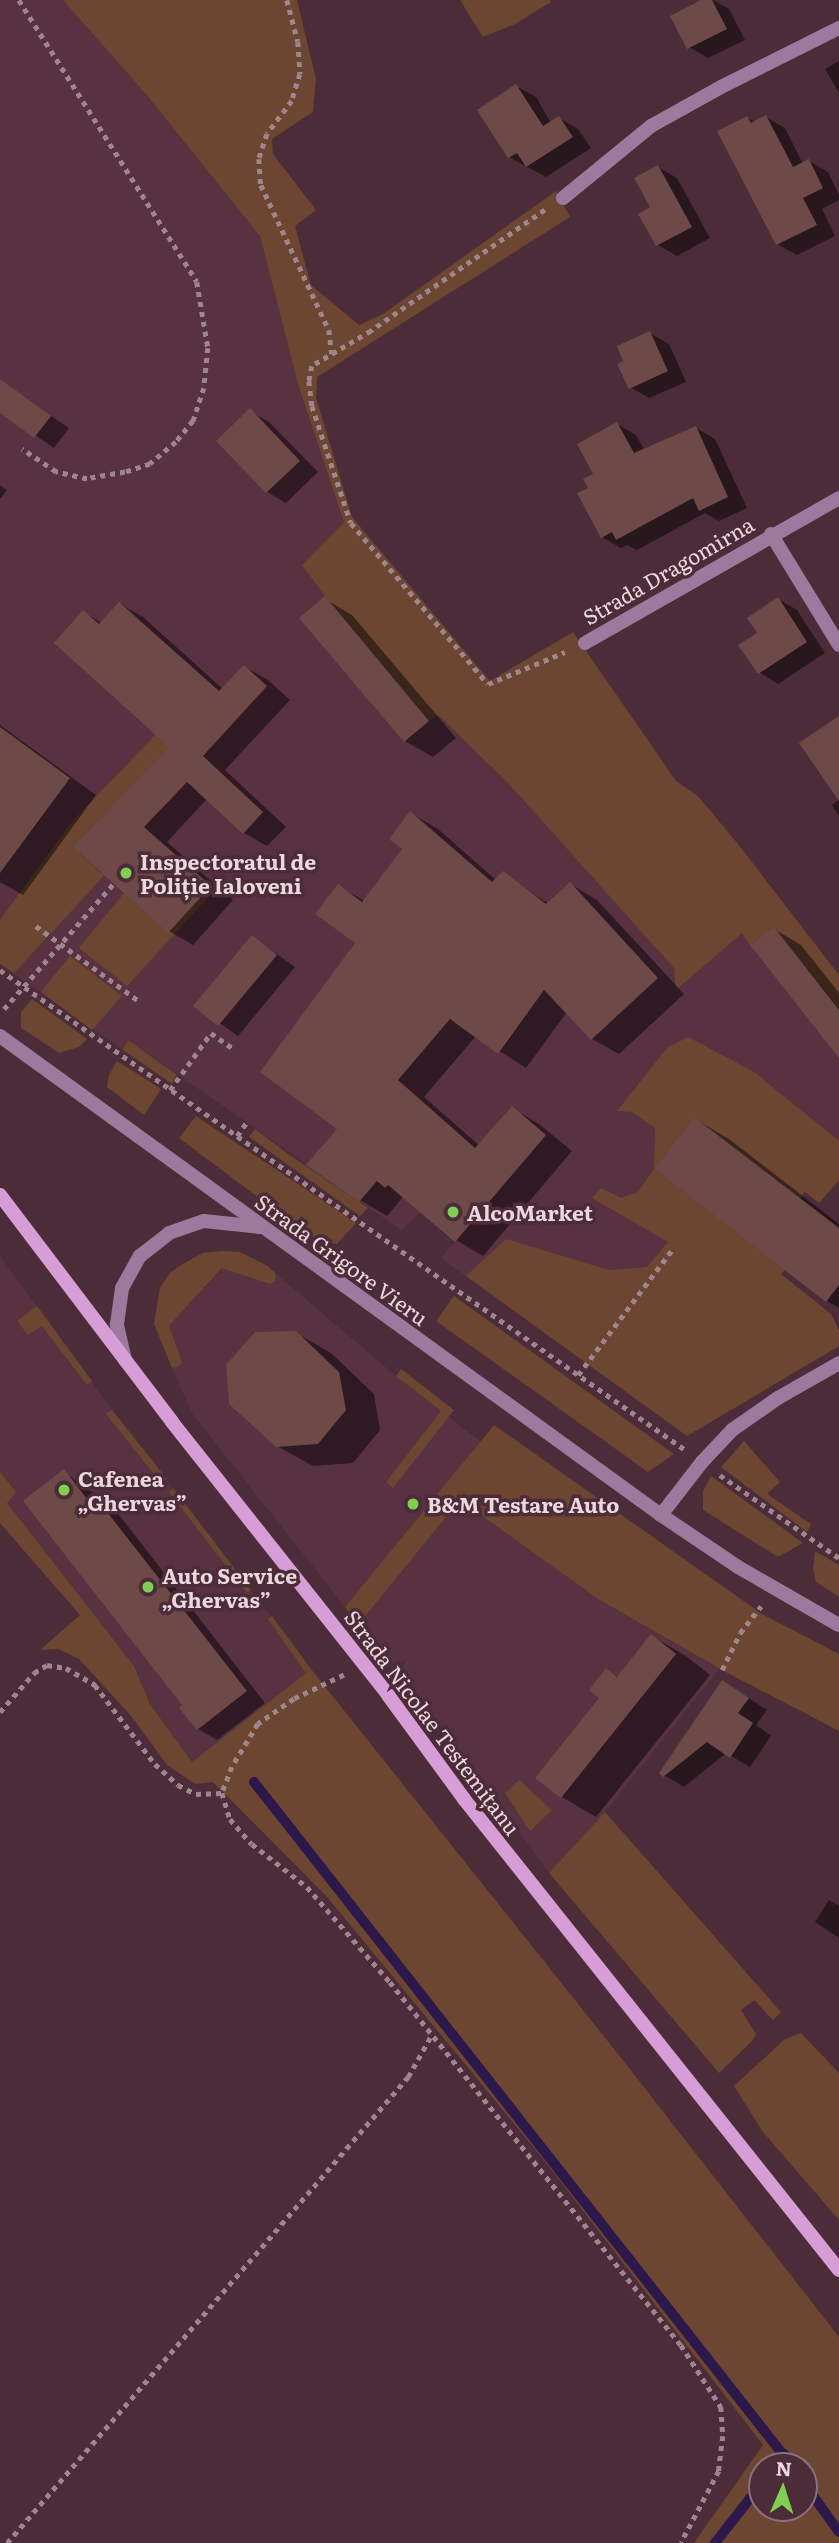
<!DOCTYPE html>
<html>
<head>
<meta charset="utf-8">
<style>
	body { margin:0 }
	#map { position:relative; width:839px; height:2543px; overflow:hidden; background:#4b2c38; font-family:Literata,serif }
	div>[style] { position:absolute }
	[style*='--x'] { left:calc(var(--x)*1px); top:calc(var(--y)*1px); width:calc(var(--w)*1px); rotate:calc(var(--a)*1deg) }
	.built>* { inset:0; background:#593242 }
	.green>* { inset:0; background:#6c4630 }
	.shadow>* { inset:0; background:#0007 }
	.stream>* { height:10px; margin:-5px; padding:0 5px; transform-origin:5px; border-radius:5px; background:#2d184b }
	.building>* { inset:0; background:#6d4947 }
	.path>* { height:4.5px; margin-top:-2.25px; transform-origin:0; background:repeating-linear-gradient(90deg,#9e858e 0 5px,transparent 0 10px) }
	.service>* { height:14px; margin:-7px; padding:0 7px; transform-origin:7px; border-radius:7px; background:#9d799d }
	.minor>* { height:14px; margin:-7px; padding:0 7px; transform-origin:7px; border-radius:7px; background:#9d799d }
	.tertiary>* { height:14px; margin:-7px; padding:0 7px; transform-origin:7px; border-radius:7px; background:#9d799d }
	.secondary>* { height:14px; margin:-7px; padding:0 7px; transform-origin:7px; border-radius:7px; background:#d79dd6 }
	.dots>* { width:19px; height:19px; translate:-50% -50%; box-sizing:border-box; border:4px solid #4b2c38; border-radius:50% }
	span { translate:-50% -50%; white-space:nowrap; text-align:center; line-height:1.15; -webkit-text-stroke:7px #4b2c38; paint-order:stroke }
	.street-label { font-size:21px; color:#ecd8df }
	.poi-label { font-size:21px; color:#ecd8df; font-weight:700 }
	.left { translate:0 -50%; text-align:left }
	.north { position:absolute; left:748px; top:2452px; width:70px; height:70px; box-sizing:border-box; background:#4b2c38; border:2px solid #8b717b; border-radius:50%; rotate:3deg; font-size:19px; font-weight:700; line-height:28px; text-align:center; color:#ecd8df }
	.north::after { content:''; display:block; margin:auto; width:24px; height:32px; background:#7fd052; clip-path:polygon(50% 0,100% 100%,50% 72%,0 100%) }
</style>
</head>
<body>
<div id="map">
	<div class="built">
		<i style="clip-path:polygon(0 0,63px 0,145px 93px,260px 236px,298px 384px,344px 522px,302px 565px,429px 721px,437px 715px,510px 785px,774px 927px,839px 1010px,839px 1180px,819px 1203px,805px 1192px,791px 1209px,810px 1239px,781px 1274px,831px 1314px,839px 1330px,839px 1346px,687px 1436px,441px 1258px,455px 1242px,421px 1213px,401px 1230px,128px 1040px,123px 1050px,0 964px)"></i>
		<i style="clip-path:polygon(0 1256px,112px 1410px,311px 1669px,192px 1762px,150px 1704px,134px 1666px,6px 1503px,16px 1492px,0 1472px)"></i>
		<i style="clip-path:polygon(223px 1268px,270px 1284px,275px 1281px,276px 1274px,396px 1376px,481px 1442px,345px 1607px,191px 1412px,172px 1368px,178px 1367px,168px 1327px)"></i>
		<i style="clip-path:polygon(460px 1500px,598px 1599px,719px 1669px,605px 1812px,549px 1873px,461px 1755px,358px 1625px)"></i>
	</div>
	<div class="green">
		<i style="clip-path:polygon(63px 0,297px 0,316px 79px,313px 112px,272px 139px,273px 154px,316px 210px,295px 226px,311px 285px,359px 325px,383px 314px,556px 191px,570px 217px,317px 377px,316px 398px,352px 517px,490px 681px,573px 632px,676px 781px,698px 796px,738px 844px,839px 975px,839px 1010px,774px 927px,750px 945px,742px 933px,676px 990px,674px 968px,510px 785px,438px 715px,429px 721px,325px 596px,302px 565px,344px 522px,298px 384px,260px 236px,145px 93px)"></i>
		<i style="clip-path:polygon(460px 0,550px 0,551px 2px,515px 24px,483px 37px)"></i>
		<i style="clip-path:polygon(156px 734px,169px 747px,74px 848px,104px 876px,14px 973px,0 964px,0 920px,71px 823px)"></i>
		<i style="clip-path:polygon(211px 886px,215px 890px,127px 986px,79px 948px,124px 893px,168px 933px)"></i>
		<i style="clip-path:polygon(70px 956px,122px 996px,92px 1030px,41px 992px)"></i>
		<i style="clip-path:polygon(32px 999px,87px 1039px,79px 1047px,59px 1053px,21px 1028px,21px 1012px)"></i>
		<i style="clip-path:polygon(688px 1037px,754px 1072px,839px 1141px,839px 1180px,819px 1203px,805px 1192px,800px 1198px,694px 1117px,654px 1169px,785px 1270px,781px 1274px,831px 1314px,839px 1330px,839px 1346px,687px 1436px,466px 1276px,506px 1239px,609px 1270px,647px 1267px,668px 1242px,592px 1198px,601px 1188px,621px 1198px,638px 1192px,654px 1169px,655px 1128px,632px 1112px,617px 1111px,667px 1048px)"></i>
		<i style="clip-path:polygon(128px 1040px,177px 1075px,172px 1084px,123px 1050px)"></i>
		<i style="clip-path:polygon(117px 1061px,161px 1089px,144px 1115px,107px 1087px,109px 1075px)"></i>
		<i style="clip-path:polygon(196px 1116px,356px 1223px,337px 1244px,323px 1242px,307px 1234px,179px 1138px)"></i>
		<i style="clip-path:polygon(255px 1129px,291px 1156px,368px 1208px,360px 1216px,249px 1137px)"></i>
		<i style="clip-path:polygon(223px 1251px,240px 1252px,268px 1266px,276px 1274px,275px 1281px,270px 1284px,222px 1268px,169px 1326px,182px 1362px,178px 1367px,172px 1368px,154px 1324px,160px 1287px,171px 1272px,184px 1263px,203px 1253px)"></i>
		<i style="clip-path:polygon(454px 1296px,674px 1454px,648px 1472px,436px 1321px)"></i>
		<i style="clip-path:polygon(37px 1306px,92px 1381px,87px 1385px,42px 1326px,28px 1335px,17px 1321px)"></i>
		<i style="clip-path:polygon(401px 1369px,454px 1410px,393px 1488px,386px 1482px,441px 1411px,396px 1376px)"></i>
		<i style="clip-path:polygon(112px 1410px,167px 1479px,162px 1484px,106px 1414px)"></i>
		<i style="clip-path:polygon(494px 1425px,762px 1614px,839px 1654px,839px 1731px,722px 1670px,598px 1599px,460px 1500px,358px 1625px,345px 1607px)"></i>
		<i style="clip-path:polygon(744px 1441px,780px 1482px,767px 1494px,811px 1524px,807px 1532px,721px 1467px)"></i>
		<i style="clip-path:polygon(evenodd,0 1472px,16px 1492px,7px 1503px,134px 1666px,150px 1704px,192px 1762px,306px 1673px,268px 1619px,272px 1616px,311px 1669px,622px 2059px,839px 2337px,839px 2543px,694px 2543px,763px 2445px,544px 2160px,328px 1898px,213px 1782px,195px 1784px,167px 1765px,132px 1717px,79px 1659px,58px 1649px,40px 1650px,80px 1615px,0 1523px,0 1472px,762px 2466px,804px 2466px,804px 2508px,762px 2508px,762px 2466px)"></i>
		<i style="clip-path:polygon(711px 1476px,803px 1543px,778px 1557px,703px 1510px,703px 1491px)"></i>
		<i style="clip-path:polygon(173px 1488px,251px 1590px,247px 1593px,169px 1492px)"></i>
		<i style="clip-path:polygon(815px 1551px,839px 1565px,839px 1597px,816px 1582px,813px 1569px)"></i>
		<i style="clip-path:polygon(519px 1780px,552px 1810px,530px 1831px,505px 1793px)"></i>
		<i style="clip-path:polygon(605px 1812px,781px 2012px,773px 2020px,754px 2000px,741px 2010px,756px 2034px,753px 2040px,719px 2073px,549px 1873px)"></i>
		<i style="clip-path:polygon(801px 2033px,839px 2073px,839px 2220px,763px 2132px,734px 2086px,785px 2039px)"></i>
	</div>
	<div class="shadow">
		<i style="clip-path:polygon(705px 0,713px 0,729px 9px,745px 40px,708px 58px,689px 47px)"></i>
		<i style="clip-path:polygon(839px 61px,839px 93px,825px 69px)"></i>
		<i style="clip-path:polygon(516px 86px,536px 97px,551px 123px,559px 118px,578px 129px,591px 148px,546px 177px,509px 157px)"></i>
		<i style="clip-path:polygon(766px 117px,785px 128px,803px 164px,809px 161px,828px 172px,839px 195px,839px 200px,822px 209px,835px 236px,797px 255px,777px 244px,747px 118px,755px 122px)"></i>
		<i style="clip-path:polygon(658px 167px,677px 178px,710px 238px,677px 256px,658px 245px,653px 208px)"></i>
		<i style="clip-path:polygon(649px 333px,669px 344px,686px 382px,649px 398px,630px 387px,626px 362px)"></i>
		<i style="clip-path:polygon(9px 388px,69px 428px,54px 448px,0 411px,0 400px)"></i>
		<i style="clip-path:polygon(250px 411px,269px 422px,318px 472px,286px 503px,267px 492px)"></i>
		<i style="clip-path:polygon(617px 424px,636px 435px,645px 451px,696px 428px,715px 439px,747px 508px,719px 521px,705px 513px,637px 550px,627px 545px,621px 548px,602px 537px,590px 489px)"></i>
		<i style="clip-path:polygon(0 485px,7px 490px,0 499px)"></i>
		<i style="clip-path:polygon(325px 599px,352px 615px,456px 738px,433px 757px,405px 741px,302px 618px)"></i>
		<i style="clip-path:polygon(778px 599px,797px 610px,825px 653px,778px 684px,759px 672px,759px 633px)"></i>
		<i style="clip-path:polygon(120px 604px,143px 617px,223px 689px,245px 667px,268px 680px,290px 700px,225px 770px,286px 827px,267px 846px,244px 833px,207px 799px,167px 842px,233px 900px,193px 945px,169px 931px,75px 847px,171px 746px,83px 612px,102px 623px)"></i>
		<i style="clip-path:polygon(0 725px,96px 795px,23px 895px,0 882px)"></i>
		<i style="clip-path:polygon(839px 800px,839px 816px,832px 805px)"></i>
		<i style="clip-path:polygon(411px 813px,438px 829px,496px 880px,503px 874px,549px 904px,570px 884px,597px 900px,684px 994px,619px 1054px,592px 1039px,567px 1012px,526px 1068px,476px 1036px,424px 1097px,480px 1146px,512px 1108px,539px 1124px,572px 1151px,483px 1256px,456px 1240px,403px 1197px,387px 1216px,360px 1200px,339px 1128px,357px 943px,338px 886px,365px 901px,404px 848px)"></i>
		<i style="clip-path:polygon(774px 929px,801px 945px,839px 993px,839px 1055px)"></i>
		<i style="clip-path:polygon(253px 937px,295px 967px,238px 1036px,196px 1006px)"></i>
		<i style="clip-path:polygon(695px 1119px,729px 1139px,839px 1224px,839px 1308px,827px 1301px)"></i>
		<i style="clip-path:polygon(296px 1333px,331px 1353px,374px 1394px,380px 1430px,353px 1463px,313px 1466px,277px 1446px)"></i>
		<i style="clip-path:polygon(64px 1472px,113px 1507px,265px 1703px,217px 1740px,198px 1729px,185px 1705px)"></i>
		<i style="clip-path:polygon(652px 1636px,686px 1656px,710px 1675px,596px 1817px,562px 1797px,602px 1698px,606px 1670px,618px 1677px)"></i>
		<i style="clip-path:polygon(741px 1693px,767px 1710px,756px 1725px,771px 1736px,750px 1767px,726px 1753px,684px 1787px,664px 1775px)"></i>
		<i style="clip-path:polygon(829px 1900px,839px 1906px,839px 1938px,815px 1922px)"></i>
	</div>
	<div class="stream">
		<i style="--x:254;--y:1782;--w:870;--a:51.81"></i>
		<i style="--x:775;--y:2466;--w:15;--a:-53"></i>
		<i style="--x:804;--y:2483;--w:60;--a:54.5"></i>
		<i style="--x:715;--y:2543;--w:76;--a:-51.9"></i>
	</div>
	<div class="building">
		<i style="clip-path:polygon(701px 0,712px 0,727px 29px,687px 49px,670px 16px)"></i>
		<i style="clip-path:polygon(516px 84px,543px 126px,559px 116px,573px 137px,526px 167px,517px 153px,508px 158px,477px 110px)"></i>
		<i style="clip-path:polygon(766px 115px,793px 167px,809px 159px,823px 188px,803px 198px,817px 225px,776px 245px,717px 131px,747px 116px,751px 123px)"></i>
		<i style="clip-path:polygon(658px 165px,692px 227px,656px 246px,638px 214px,650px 207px,634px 178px)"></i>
		<i style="clip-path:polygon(650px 331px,668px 371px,629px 389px,617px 364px,623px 361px,617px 346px)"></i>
		<i style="clip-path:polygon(0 379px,51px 416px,34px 438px,0 413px)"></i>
		<i style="clip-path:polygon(250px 408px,300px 461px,266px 493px,216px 441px)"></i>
		<i style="clip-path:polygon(617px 422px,634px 453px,696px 426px,728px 497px,699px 511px,693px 498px,616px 540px,612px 532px,601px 538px,577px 493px,588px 488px,583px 479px,593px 474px,577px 444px)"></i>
		<i style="clip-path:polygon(325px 596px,429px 721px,404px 742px,299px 618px)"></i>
		<i style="clip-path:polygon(778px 597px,807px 642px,758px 674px,738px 645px,757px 633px,747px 618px)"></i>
		<i style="clip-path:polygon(119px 602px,219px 691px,244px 665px,267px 686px,203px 756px,263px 812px,243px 834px,187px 782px,144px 827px,211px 886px,168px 933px,73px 847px,169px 747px,54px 643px,83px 610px,99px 624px)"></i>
		<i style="clip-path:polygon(839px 716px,839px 801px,799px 743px)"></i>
		<i style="clip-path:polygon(0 727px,70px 778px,0 873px)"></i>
		<i style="clip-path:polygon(410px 811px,492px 882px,503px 871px,546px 904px,570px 882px,658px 978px,591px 1040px,544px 990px,498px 1054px,450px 1019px,398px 1080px,475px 1148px,512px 1106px,546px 1135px,455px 1242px,388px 1185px,385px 1188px,377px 1181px,359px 1202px,306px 1165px,337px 1129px,260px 1072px,355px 943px,315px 914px,338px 884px,362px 902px,402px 849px,389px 839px)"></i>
		<i style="clip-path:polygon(774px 927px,839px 1010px,839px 1058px,750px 945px)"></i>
		<i style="clip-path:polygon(252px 935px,277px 955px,218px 1026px,193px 1006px)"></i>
		<i style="clip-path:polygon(694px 1117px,839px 1228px,839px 1285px,826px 1302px,654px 1169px)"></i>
		<i style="clip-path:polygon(296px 1331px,339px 1372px,346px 1410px,318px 1444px,276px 1447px,229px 1404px,226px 1365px,255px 1332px)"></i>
		<i style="clip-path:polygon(64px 1469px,87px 1499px,93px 1494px,247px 1691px,197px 1730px,179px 1708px,182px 1705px,23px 1501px)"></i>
		<i style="clip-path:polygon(651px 1634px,676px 1654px,561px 1798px,535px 1778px,599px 1698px,589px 1690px,606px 1668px,617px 1677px)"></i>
		<i style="clip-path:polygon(722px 1680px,749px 1698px,738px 1713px,753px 1723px,730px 1758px,707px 1742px,663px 1777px,659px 1773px)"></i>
	</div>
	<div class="path">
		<i style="--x:19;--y:0;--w:333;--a:57.7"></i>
		<i style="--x:197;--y:282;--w:67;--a:80.5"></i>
		<i style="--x:208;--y:348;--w:40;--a:95.7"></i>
		<i style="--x:204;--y:388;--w:35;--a:108"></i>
		<i style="--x:193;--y:421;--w:27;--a:129"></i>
		<i style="--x:176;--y:442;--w:34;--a:140"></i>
		<i style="--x:150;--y:464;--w:26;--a:162"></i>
		<i style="--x:125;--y:472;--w:39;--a:170"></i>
		<i style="--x:87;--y:479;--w:32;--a:-167"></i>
		<i style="--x:56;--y:472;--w:41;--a:-145.9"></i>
		<i style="--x:287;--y:0;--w:43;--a:75.3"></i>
		<i style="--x:298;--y:42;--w:32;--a:86"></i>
		<i style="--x:300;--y:74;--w:28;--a:107"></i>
		<i style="--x:292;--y:101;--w:41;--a:127.1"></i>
		<i style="--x:267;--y:134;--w:26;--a:108"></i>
		<i style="--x:259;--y:159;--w:26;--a:86"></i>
		<i style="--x:261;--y:185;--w:160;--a:64.9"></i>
		<i style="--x:329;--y:330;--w:24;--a:83"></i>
		<i style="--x:545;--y:210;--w:212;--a:145.2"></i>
		<i style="--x:371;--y:331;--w:69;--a:149.3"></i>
		<i style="--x:312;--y:366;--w:15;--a:101"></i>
		<i style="--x:309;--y:381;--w:25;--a:83"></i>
		<i style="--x:312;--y:406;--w:123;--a:71.6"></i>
		<i style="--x:351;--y:523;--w:211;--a:49.6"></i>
		<i style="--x:488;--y:684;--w:83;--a:-22.6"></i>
		<i style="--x:36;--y:926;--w:127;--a:36.1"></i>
		<i style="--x:0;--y:970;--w:835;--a:35"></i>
		<i style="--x:4;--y:1009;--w:166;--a:-48.9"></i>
		<i style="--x:170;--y:1090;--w:70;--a:-54.3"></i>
		<i style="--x:211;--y:1033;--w:29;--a:35"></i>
		<i style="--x:237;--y:1136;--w:16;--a:-55"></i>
		<i style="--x:578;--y:1375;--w:156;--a:-53.1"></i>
		<i style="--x:720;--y:1475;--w:145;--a:34.9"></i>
		<i style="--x:722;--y:1670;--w:41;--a:-64.1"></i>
		<i style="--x:740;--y:1633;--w:34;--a:-52"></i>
		<i style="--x:344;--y:1675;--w:55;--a:154.4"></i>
		<i style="--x:294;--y:1699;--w:44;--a:145.2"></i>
		<i style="--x:258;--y:1724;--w:50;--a:121.2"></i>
		<i style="--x:232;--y:1767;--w:28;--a:111"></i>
		<i style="--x:222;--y:1793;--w:27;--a:73"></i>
		<i style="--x:230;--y:1819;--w:33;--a:49"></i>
		<i style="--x:252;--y:1844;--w:70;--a:38"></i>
		<i style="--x:307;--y:1887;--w:126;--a:48.9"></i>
		<i style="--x:390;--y:1982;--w:465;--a:51.3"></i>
		<i style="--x:681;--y:2345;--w:74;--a:57.2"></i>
		<i style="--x:721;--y:2407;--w:29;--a:86"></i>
		<i style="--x:723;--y:2436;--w:35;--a:97"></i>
		<i style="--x:719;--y:2471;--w:81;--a:117.8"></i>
		<i style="--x:0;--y:1712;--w:52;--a:-48.9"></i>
		<i style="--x:34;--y:1673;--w:15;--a:-32"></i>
		<i style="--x:47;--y:1665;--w:19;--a:9"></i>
		<i style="--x:66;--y:1668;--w:34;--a:30"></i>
		<i style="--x:95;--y:1685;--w:99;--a:52.8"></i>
		<i style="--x:155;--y:1764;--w:31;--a:42"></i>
		<i style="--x:178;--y:1785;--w:20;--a:27"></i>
		<i style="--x:196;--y:1794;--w:26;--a:-2"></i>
		<i style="--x:7;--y:2543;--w:615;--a:-49.29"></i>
		<i style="--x:408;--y:2077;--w:49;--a:-60.8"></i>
	</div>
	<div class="service">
		<i style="--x:771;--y:534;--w:130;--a:58.5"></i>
	</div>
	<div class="minor">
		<i style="--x:563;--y:198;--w:114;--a:-39.3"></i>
		<i style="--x:651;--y:126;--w:80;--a:-29.1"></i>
		<i style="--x:721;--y:87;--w:132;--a:-26.6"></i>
		<i style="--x:585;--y:643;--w:292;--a:-29.7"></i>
		<i style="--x:661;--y:1515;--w:67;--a:-52.3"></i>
		<i style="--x:702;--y:1462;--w:44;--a:-46.8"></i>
		<i style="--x:732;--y:1430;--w:56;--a:-34.8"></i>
		<i style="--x:778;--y:1398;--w:70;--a:-29.8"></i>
	</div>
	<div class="tertiary">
		<i style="--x:0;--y:1036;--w:816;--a:35.93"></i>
		<i style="--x:661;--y:1515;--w:93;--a:34"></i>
		<i style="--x:738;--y:1567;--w:116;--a:29.9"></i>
		<i style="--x:125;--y:1360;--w:37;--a:-103"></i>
		<i style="--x:117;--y:1324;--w:36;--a:-82"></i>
		<i style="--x:122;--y:1288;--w:37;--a:-61"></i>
		<i style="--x:140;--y:1256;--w:37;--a:-38"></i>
		<i style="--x:169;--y:1233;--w:37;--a:-19"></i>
		<i style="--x:204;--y:1221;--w:56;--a:6.1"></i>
	</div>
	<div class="secondary">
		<i style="--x:0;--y:1195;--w:285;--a:52.8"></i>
		<i style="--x:172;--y:1422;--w:348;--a:51.6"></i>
		<i style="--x:388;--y:1695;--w:129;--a:53.8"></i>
		<i style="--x:464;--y:1799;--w:602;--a:51.47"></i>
	</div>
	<div class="dots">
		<i style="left:126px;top:873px;background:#7fd052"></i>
		<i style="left:453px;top:1212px;background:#7fd052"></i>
		<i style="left:64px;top:1490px;background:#7fd052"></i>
		<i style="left:413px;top:1504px;background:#7fd052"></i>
		<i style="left:148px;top:1587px;background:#7fd052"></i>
	</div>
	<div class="street-label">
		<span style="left:668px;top:570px;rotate:-30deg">Strada Dragomirna</span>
		<span style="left:342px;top:1259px;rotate:36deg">Strada Grigore Vieru</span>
		<span style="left:433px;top:1722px;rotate:53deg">Strada Nicolae Testemițanu</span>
	</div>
	<div class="poi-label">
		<span class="left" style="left:140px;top:873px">Inspectoratul de<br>Poliție Ialoveni</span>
		<span class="left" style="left:467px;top:1212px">AlcoMarket</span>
		<span class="left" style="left:78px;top:1490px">Cafenea<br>„Ghervas”</span>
		<span class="left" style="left:427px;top:1504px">B&amp;M Testare Auto</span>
		<span class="left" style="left:162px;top:1587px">Auto Service<br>„Ghervas”</span>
	</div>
	<div class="north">N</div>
</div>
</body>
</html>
